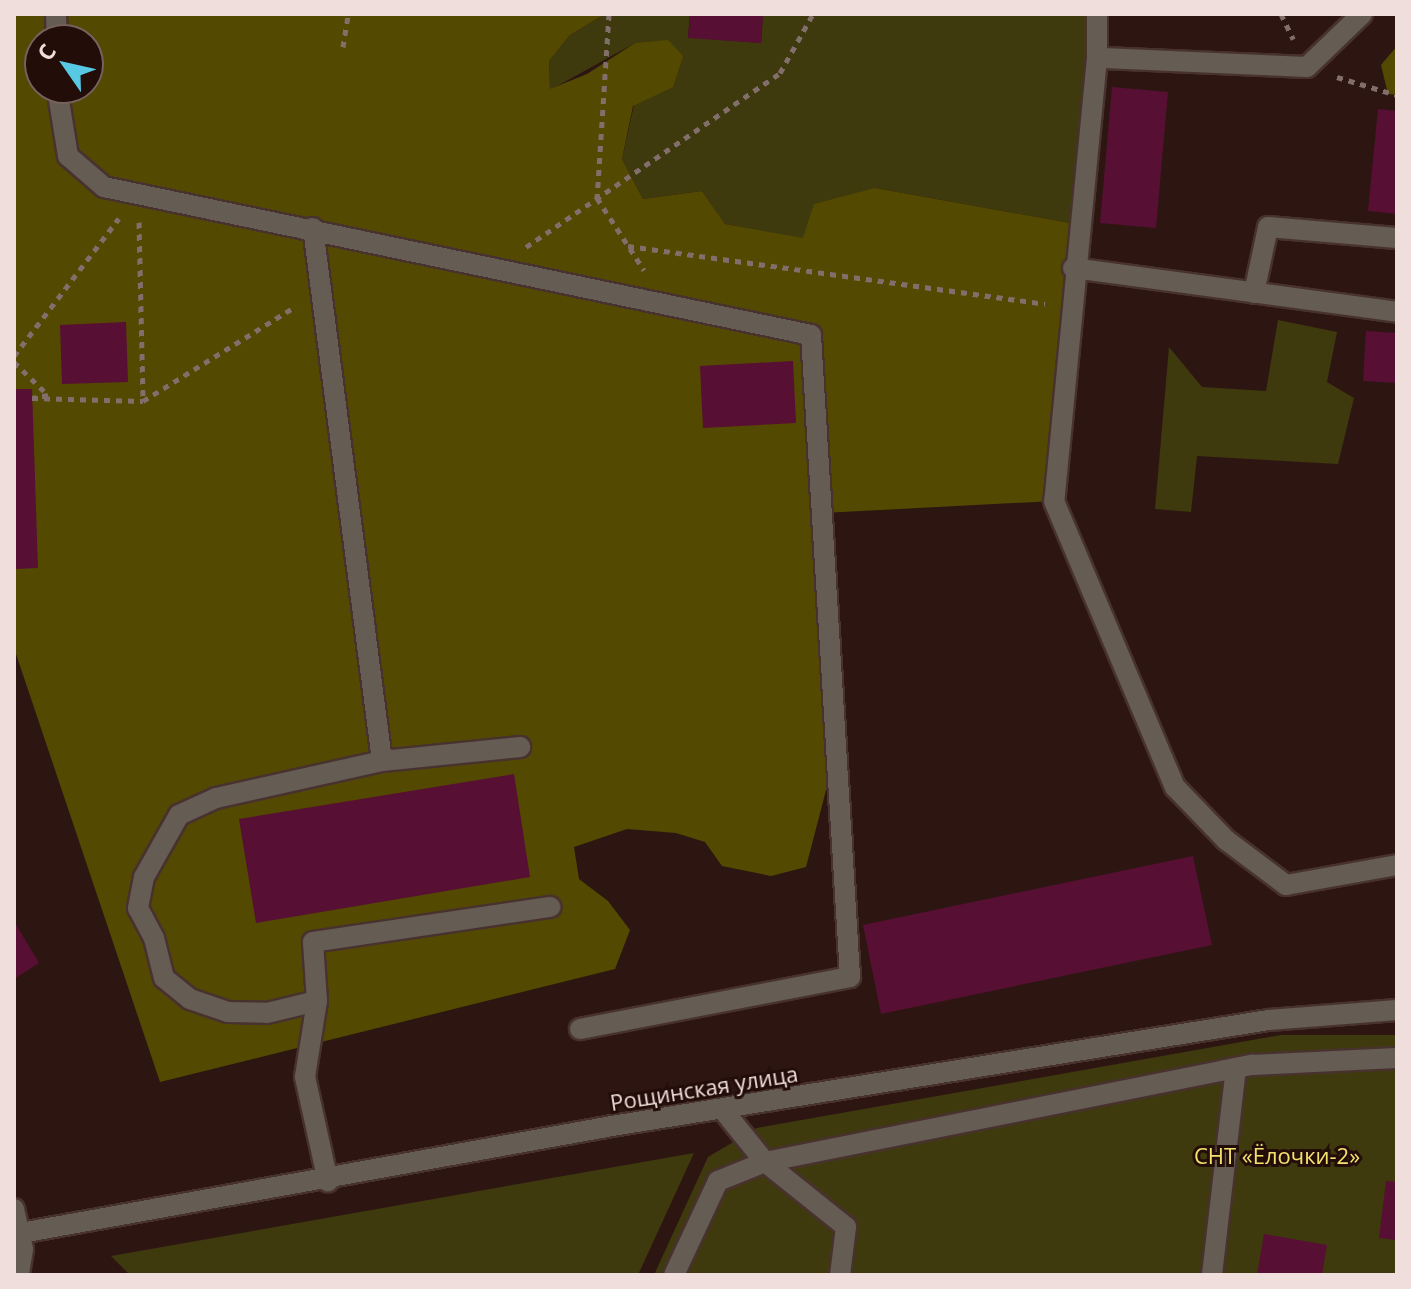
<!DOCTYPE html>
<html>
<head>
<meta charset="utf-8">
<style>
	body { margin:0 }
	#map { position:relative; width:1411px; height:1289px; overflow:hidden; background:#2d1612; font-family:"Open Sans",sans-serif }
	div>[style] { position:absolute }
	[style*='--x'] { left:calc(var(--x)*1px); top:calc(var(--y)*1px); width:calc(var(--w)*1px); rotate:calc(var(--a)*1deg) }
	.green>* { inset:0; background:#3f390e }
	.forest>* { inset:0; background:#544900 }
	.building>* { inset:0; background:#570f33 }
	.path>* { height:5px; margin-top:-2.5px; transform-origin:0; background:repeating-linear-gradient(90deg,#826e6b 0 6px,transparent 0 12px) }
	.roads { filter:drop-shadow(2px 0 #48322e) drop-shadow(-2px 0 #48322e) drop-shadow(0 2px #48322e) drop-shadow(0 -2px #48322e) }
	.lane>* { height:20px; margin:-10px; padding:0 10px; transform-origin:10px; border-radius:10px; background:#655c54 }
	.street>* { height:20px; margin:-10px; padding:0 10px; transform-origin:10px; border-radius:10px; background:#655c54 }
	span { translate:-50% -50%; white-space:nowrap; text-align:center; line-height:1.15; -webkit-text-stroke:6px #230d09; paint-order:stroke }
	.street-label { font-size:22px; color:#efdedb }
	.park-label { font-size:22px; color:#f4e16d }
	.frame { position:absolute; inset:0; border:16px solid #efdedb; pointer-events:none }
	.north { position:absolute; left:24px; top:24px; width:80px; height:80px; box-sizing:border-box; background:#230d09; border:2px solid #75615d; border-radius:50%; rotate:304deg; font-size:22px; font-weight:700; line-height:32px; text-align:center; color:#efdedb }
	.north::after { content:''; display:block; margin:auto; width:28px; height:36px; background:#58c9e3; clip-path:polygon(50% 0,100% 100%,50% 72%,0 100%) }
</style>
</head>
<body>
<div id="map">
	<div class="green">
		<i style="clip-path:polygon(605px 14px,690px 14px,688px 37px,761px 43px,763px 14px,1097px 14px,1081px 225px,875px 188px,804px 239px,725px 224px,702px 191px,643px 199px,622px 159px,634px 105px,635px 43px,550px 90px,549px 61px,570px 35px)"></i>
		<i style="clip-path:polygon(1278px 320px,1337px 332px,1327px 382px,1354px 398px,1338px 464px,1197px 456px,1191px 512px,1155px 509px,1169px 347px,1202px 387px,1266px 391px)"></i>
		<i style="clip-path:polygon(1281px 1035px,1397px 1035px,1397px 1275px,654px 1275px,708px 1157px,757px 1128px)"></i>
		<i style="clip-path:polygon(694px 1153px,638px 1275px,130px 1275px,111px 1256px)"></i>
	</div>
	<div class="forest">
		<i style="clip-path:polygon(evenodd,14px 14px,605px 14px,570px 35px,549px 61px,550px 89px,587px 74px,635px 43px,668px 40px,683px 56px,673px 87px,633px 106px,622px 159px,643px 199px,702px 191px,725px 224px,803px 238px,814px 204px,875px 188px,1081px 225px,1054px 501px,822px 513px,836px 752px,806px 867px,771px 876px,722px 866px,705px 842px,676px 833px,627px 829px,574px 847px,579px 879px,608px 901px,630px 930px,615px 969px,160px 1082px,14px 648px,14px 14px,40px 40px,88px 40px,88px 88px,40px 88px,40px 40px)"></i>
		<i style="clip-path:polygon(1397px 46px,1397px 95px,1388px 94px,1381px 65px)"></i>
	</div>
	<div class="building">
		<i style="clip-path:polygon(690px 14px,763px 14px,761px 43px,688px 38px)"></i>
		<i style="clip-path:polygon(1112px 87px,1168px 92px,1156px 228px,1100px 223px)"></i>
		<i style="clip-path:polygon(1378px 109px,1397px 111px,1397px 214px,1368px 211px)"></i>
		<i style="clip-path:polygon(126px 322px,128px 382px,62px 384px,60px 325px)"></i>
		<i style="clip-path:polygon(1366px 331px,1397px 333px,1397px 383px,1363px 381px)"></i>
		<i style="clip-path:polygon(793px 361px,796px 423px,703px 428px,700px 366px)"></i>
		<i style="clip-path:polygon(14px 389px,32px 389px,38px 568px,14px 569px)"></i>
		<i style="clip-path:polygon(514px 774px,530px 877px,256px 923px,239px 819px)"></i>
		<i style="clip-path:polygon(1193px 856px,1212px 945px,881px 1014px,863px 925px)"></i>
		<i style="clip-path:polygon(14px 921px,39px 963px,14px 979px)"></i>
		<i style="clip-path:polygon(1386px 1181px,1397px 1182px,1397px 1240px,1379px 1238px)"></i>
		<i style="clip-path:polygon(1264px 1234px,1327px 1245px,1322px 1275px,1257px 1275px)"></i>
	</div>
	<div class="path">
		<i style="--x:609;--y:14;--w:184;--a:93.7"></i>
		<i style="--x:597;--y:198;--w:86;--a:56.9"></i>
		<i style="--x:1281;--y:14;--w:28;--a:64"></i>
		<i style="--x:343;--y:47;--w:33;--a:-81"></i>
		<i style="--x:1337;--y:77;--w:63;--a:16.7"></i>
		<i style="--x:139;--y:222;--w:179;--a:88.7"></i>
		<i style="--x:628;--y:246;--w:421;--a:7.9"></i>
		<i style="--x:526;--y:247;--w:308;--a:-34.4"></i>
		<i style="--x:780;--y:73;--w:68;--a:-60.8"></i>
		<i style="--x:14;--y:356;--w:173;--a:-52.7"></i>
		<i style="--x:14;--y:362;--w:47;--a:44.1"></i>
		<i style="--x:48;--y:395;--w:16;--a:169"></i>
		<i style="--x:32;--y:398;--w:111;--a:1.5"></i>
		<i style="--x:143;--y:401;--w:180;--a:-31.8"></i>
	</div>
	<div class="roads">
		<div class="lane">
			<i style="--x:56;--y:14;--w:26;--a:88"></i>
			<i style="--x:1097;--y:14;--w:44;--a:90"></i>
			<i style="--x:1362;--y:14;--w:76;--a:136.1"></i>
			<i style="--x:1307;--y:67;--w:210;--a:-177.5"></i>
			<i style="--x:1097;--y:58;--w:445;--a:95.5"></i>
			<i style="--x:1054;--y:501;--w:311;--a:67.1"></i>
			<i style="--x:1175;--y:787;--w:74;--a:46.1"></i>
			<i style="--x:1226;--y:840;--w:75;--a:36.9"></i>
			<i style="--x:1286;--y:885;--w:113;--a:-10.2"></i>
			<i style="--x:57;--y:88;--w:69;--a:80.8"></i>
			<i style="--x:68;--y:156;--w:48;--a:40.7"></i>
			<i style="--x:104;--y:187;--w:722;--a:11.82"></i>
			<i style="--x:811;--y:335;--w:643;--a:86.52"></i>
			<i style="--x:850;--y:977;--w:275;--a:169.1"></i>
			<i style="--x:313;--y:228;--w:537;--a:82.62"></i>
			<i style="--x:382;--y:761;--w:170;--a:167.4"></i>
			<i style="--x:216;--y:798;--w:41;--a:155.3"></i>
			<i style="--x:179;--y:815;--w:71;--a:119.4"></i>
			<i style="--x:144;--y:877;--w:32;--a:101"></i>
			<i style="--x:138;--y:908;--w:34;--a:62"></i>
			<i style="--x:154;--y:938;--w:41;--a:76"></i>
			<i style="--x:164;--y:978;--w:33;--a:39"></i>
			<i style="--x:190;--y:999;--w:40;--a:18.9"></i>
			<i style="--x:228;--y:1012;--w:39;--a:1"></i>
			<i style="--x:267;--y:1013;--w:51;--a:-13.5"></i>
			<i style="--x:317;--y:1001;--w:59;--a:-93.9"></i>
			<i style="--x:313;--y:942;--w:240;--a:-8.4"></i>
			<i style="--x:1073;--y:268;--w:327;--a:7.7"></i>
			<i style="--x:1254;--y:293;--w:67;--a:-78"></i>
			<i style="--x:1268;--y:227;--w:129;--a:4.9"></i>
			<i style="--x:382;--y:761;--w:139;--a:-5.8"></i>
			<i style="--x:317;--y:1001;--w:77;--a:99"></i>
			<i style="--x:305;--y:1077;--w:107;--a:77.6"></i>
			<i style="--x:723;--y:1110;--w:67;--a:51.1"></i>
			<i style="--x:765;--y:1162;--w:497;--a:-11.3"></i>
			<i style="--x:1252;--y:1065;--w:145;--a:-2.8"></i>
			<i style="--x:674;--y:1275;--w:104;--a:-64.9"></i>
			<i style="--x:718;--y:1181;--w:51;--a:-22"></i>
			<i style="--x:765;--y:1162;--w:104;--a:38.7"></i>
			<i style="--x:846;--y:1227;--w:48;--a:97.1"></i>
			<i style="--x:1212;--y:1275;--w:208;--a:-83.4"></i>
		</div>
		<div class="street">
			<i style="--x:14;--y:1209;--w:41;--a:77.3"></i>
			<i style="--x:23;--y:1249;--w:26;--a:99"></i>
			<i style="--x:21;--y:1233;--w:601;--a:-10.26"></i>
			<i style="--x:612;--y:1126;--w:665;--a:-9.17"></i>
			<i style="--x:1269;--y:1020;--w:128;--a:-4.5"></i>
		</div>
	</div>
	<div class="street-label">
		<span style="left:704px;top:1088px;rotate:-9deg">Рощинская улица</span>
	</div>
	<div class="park-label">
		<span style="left:1277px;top:1156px">СНТ «Ёлочки-2»</span>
	</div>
	<div class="frame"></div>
	<div class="north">С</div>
</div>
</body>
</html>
